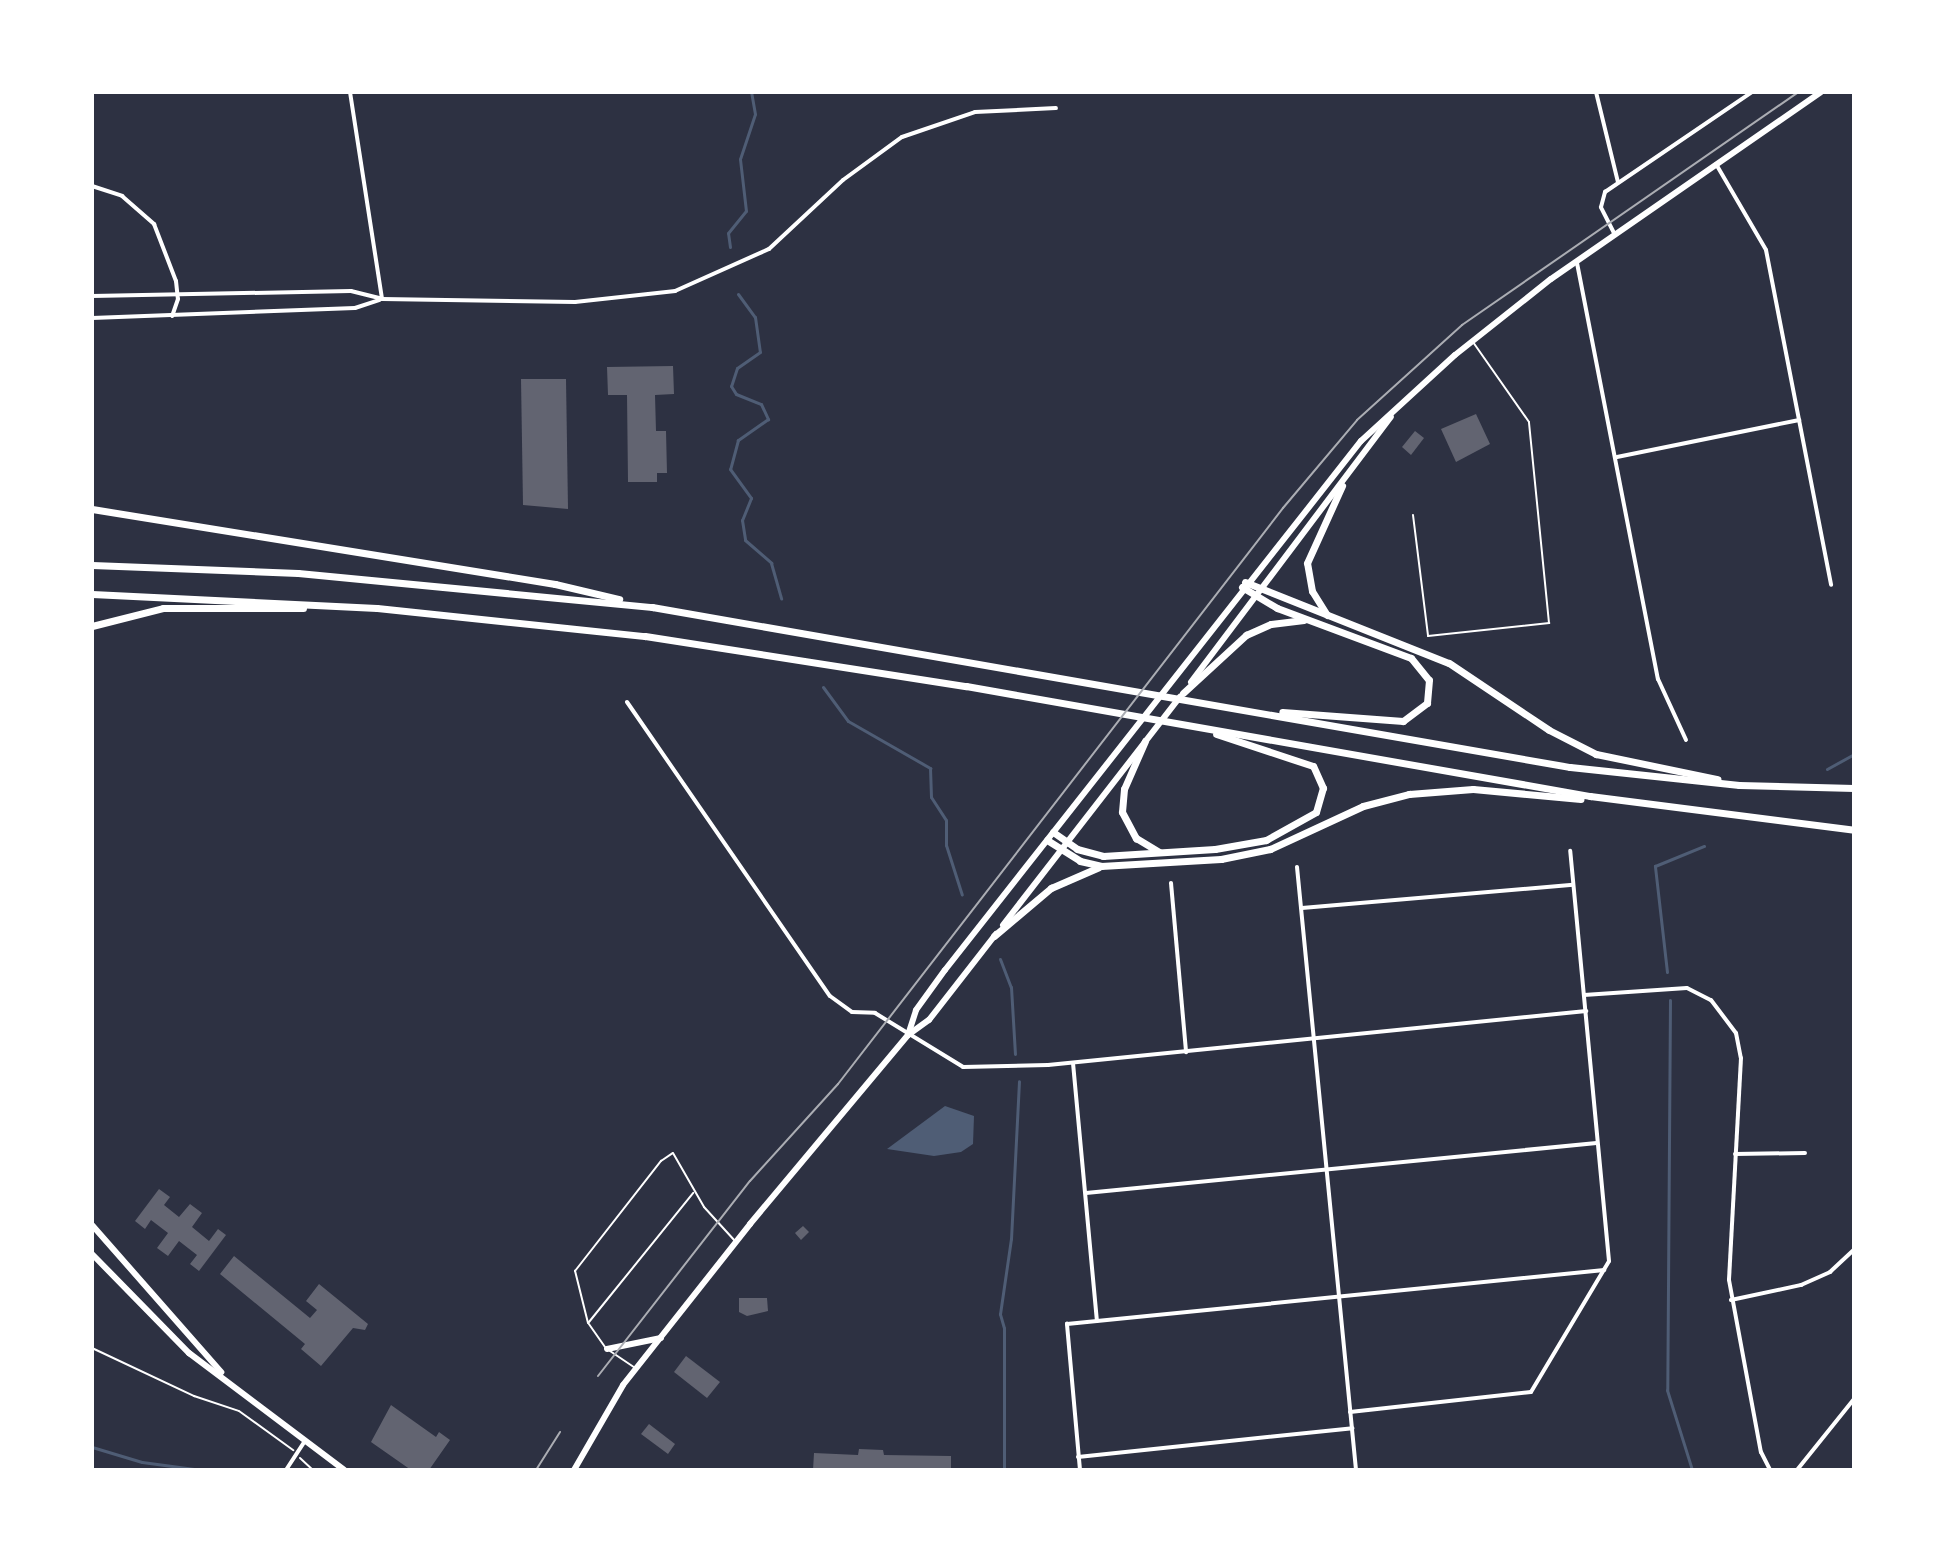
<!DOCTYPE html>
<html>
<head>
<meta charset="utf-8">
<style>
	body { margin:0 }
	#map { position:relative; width:1946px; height:1562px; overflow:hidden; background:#2d3142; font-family:"Sofia Sans Condensed",sans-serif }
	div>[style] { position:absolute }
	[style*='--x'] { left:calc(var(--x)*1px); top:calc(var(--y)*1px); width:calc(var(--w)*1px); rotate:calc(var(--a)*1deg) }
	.water>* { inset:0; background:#4f5d75 }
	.stream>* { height:3px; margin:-1.5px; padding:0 1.5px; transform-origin:1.5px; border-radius:1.5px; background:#4f5d75 }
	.building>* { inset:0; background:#626471 }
	.path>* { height:2px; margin:-1px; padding:0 1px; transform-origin:1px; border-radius:1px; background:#fff }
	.service>* { height:2px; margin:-1px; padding:0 1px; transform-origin:1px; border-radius:1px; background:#fff }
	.minor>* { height:4px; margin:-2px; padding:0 2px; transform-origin:2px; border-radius:2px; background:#fff }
	.secondary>* { height:6px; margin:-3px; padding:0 3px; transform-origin:3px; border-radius:3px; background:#fff }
	.motorway>* { height:7px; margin:-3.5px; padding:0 3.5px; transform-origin:3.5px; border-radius:3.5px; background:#fff }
	.tram>* { height:2px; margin:-1px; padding:0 1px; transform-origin:1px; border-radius:1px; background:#abadb3 }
	span { translate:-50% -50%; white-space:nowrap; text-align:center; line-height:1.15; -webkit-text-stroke:7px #fff; paint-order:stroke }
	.frame { position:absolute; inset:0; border:94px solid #fff; pointer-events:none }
</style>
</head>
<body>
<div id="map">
	<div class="water">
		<i style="clip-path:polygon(945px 1106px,974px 1116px,973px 1144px,961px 1152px,934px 1156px,887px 1149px)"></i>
	</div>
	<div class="stream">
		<i style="--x:730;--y:247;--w:14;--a:-98"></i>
		<i style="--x:728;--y:233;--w:28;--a:-51"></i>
		<i style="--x:746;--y:211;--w:52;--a:-96.6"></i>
		<i style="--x:740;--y:159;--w:47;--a:-71.6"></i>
		<i style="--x:755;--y:114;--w:22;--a:-100"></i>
		<i style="--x:738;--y:294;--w:29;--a:54"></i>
		<i style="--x:755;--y:317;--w:35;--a:82"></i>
		<i style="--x:760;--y:352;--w:28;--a:145"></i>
		<i style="--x:737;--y:368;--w:19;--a:108"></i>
		<i style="--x:731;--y:386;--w:9;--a:58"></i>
		<i style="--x:736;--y:394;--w:27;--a:22"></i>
		<i style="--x:761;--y:404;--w:17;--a:65"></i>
		<i style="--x:768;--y:419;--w:37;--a:145"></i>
		<i style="--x:738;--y:440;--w:30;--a:105"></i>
		<i style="--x:730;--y:469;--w:36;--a:54"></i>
		<i style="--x:751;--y:498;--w:24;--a:112"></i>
		<i style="--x:742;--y:520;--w:20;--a:81"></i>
		<i style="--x:745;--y:540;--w:35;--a:41"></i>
		<i style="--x:771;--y:563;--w:37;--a:74"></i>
		<i style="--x:823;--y:687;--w:42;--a:53.7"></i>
		<i style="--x:848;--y:721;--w:95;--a:29.8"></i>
		<i style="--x:930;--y:768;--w:29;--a:88"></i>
		<i style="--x:931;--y:797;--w:27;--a:57"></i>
		<i style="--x:946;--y:820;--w:25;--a:90"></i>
		<i style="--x:946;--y:845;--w:52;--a:72.3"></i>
		<i style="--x:1827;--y:769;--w:31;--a:-29"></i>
		<i style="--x:1000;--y:959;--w:30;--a:69"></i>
		<i style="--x:1011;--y:987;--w:67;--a:86.6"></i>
		<i style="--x:1667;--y:972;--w:107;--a:-96.5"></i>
		<i style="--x:1655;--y:866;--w:53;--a:-22.2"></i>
		<i style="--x:1670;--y:1000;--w:390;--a:90.4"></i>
		<i style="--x:1667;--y:1390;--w:84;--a:72.6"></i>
		<i style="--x:92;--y:1447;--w:52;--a:16.7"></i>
		<i style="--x:142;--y:1462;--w:60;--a:7.7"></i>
		<i style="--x:1004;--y:1470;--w:142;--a:-90"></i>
		<i style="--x:1004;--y:1328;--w:15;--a:-106"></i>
		<i style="--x:1000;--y:1314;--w:76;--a:-81.7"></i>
		<i style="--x:1011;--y:1239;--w:158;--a:-87.1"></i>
	</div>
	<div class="building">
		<i style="clip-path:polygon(673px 366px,674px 394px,655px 395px,656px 431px,666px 431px,667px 473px,657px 473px,657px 482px,628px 482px,627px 395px,608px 395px,607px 367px)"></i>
		<i style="clip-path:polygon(521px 379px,566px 379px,568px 509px,523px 505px)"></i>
		<i style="clip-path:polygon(1476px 414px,1490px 444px,1456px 462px,1441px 429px)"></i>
		<i style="clip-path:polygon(1415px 431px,1424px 438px,1411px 455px,1402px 447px)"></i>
		<i style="clip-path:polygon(159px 1189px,170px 1197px,164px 1205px,179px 1217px,190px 1204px,202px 1213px,192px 1227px,209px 1241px,218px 1229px,226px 1235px,199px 1271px,190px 1264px,197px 1255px,179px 1241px,168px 1256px,157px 1248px,168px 1233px,151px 1220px,145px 1229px,135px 1221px)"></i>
		<i style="clip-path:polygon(803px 1226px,809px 1232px,801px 1240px,795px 1233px)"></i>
		<i style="clip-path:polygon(234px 1256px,310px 1318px,317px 1310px,306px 1301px,319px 1284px,368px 1324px,365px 1330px,353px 1328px,321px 1366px,301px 1349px,305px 1344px,220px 1274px)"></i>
		<i style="clip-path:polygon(739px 1298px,767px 1298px,768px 1311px,747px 1316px,739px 1312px)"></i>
		<i style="clip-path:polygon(686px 1356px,720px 1382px,707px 1398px,674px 1372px)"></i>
		<i style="clip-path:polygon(391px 1405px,436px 1437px,439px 1432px,450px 1440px,429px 1470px,411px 1470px,371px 1442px)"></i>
		<i style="clip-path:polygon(649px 1424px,675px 1444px,668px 1454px,641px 1434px)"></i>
		<i style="clip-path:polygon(859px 1449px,883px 1450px,884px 1455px,951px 1456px,951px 1470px,813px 1470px,814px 1453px,858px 1455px)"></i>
	</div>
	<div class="path">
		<i style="--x:92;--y:1348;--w:113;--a:25.2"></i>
		<i style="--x:194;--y:1396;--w:47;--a:18.4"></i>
		<i style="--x:239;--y:1411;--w:67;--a:35.8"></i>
		<i style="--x:300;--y:1458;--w:18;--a:43"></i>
	</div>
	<div class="service">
		<i style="--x:1413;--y:515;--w:122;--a:82.9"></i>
		<i style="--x:1428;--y:636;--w:122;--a:-6.1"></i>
		<i style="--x:1549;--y:623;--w:202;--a:-95.7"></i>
		<i style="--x:1529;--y:422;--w:98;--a:-125"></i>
		<i style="--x:589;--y:1322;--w:166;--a:-51.1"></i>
		<i style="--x:605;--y:1347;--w:29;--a:-125"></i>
		<i style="--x:588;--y:1323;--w:54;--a:-104"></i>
		<i style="--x:575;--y:1271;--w:140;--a:-52"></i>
		<i style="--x:661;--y:1161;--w:14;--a:-34"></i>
		<i style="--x:673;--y:1153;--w:62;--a:60.1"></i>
		<i style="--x:704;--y:1207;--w:46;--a:47.6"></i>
		<i style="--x:610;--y:1351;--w:30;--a:34"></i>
	</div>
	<div class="minor">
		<i style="--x:350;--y:92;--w:209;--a:81.2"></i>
		<i style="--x:1596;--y:92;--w:93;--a:76.3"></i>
		<i style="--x:1716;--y:164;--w:99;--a:59.8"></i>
		<i style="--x:1766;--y:250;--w:341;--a:79"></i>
		<i style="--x:92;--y:186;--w:32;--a:18"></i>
		<i style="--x:122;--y:196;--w:43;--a:41.2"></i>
		<i style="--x:154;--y:224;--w:61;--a:68.9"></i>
		<i style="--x:176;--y:281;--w:18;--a:84"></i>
		<i style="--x:178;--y:299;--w:18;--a:109"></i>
		<i style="--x:1614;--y:233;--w:29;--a:-117"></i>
		<i style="--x:1601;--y:207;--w:16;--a:-75"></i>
		<i style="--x:1605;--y:192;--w:178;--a:-34.2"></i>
		<i style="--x:1577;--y:263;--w:424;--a:79"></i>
		<i style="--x:1658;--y:679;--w:67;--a:65.3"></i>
		<i style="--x:92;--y:296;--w:259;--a:-1.1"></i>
		<i style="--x:351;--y:291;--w:32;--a:14"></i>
		<i style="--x:382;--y:299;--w:193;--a:0.9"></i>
		<i style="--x:575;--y:302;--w:101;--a:-6.3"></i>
		<i style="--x:675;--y:291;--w:103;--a:-24.1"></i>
		<i style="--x:769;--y:249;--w:101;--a:-43"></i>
		<i style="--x:843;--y:180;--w:73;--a:-36.1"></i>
		<i style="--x:902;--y:137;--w:77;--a:-18.9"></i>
		<i style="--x:975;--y:112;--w:81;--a:-2.8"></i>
		<i style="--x:92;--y:318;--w:263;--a:-2.2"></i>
		<i style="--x:355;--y:308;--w:26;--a:-18"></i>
		<i style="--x:1617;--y:457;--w:186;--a:-11.5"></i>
		<i style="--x:627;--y:702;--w:357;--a:55.4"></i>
		<i style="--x:830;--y:996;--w:27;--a:36"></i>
		<i style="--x:852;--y:1012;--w:23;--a:2"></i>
		<i style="--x:875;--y:1013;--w:103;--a:31.5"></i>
		<i style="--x:963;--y:1067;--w:85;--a:-1.3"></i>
		<i style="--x:1048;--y:1065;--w:541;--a:-5.73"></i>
		<i style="--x:1297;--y:867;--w:606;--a:84.41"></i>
		<i style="--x:1171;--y:883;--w:170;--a:84.9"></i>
		<i style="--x:1302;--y:908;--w:272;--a:-4.9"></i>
		<i style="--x:1584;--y:995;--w:103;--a:-3.9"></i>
		<i style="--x:1687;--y:988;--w:27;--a:27"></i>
		<i style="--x:1711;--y:1000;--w:41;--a:52.9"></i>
		<i style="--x:1736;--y:1033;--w:25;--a:79"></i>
		<i style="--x:1741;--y:1058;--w:222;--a:93.1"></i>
		<i style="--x:1729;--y:1280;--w:175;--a:79.5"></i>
		<i style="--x:1761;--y:1452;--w:20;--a:63"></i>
		<i style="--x:1073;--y:1063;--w:259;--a:84.7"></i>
		<i style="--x:1735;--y:1154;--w:70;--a:-0.8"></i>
		<i style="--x:1086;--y:1193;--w:513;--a:-5.59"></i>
		<i style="--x:1731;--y:1300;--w:72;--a:-12.1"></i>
		<i style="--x:1801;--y:1285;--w:32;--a:-24"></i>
		<i style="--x:1830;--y:1272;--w:33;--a:-43"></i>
		<i style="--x:1350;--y:1412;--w:182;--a:-6.3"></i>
		<i style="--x:1531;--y:1392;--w:152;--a:-59.2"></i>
		<i style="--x:1609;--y:1261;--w:412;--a:-95.4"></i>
		<i style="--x:1078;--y:1457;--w:276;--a:-6"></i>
		<i style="--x:286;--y:1470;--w:33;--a:-57"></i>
		<i style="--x:1080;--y:1470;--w:147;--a:-95.1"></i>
		<i style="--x:1067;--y:1324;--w:540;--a:-5.74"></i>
		<i style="--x:1797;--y:1470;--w:91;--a:-51.2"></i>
	</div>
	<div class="secondary">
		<i style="--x:1191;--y:682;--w:332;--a:-53"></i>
		<i style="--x:1003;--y:925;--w:289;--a:-52.2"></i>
		<i style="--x:908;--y:1035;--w:26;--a:-72"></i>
		<i style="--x:916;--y:1010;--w:49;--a:-54.1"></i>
		<i style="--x:945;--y:970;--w:673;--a:-51.82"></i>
		<i style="--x:1361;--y:441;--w:127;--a:-42.5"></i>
		<i style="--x:1455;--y:355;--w:122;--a:-38.4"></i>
		<i style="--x:1551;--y:279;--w:328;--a:-34.7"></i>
		<i style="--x:92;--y:1225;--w:196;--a:48.7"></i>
		<i style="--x:92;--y:1254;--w:139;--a:45.6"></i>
		<i style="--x:189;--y:1353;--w:194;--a:37"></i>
		<i style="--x:607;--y:1349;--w:55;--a:-11.5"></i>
		<i style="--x:574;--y:1470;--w:98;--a:-60"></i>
		<i style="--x:623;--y:1385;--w:205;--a:-51.7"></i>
		<i style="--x:750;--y:1224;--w:246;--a:-50.1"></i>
		<i style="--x:908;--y:1035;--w:26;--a:-36"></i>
		<i style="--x:929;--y:1020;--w:109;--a:-52.1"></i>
	</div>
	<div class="motorway">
		<i style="--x:92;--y:509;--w:469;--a:9.2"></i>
		<i style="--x:555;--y:584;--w:66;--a:13.2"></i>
		<i style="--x:92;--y:565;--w:206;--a:2.2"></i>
		<i style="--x:298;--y:573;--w:356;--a:5.5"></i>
		<i style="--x:652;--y:607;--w:932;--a:9.89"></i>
		<i style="--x:1570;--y:767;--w:170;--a:6.1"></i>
		<i style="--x:1739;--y:785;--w:115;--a:1.5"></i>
		<i style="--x:1245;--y:582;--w:219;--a:21.7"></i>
		<i style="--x:1449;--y:663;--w:120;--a:33.8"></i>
		<i style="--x:1549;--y:730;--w:53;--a:27.1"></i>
		<i style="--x:1596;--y:754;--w:124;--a:11.7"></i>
		<i style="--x:1242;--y:587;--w:41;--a:31"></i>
		<i style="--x:1277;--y:608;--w:143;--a:20.5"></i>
		<i style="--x:1411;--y:658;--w:28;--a:51"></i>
		<i style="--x:1429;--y:680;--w:23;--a:95"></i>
		<i style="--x:1427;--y:703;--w:30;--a:143"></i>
		<i style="--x:1403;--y:721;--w:121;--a:-175.7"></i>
		<i style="--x:92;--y:594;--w:285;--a:2.8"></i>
		<i style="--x:377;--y:608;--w:269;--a:6"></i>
		<i style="--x:645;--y:636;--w:325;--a:8.9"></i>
		<i style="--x:966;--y:686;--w:634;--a:10"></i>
		<i style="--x:1590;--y:796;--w:266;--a:7.3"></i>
		<i style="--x:1327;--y:615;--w:28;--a:-122"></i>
		<i style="--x:1312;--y:591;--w:28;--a:-100"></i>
		<i style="--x:1307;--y:563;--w:85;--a:-65.6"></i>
		<i style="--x:92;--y:626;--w:73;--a:-14.2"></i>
		<i style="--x:163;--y:608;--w:140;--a:0"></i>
		<i style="--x:1183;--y:693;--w:86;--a:-42.6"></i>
		<i style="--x:1246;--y:635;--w:27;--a:-24"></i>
		<i style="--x:1271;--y:624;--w:33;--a:-7"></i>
		<i style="--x:1145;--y:741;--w:52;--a:113.6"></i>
		<i style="--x:1124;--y:789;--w:23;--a:95"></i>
		<i style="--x:1122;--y:812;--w:30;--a:62"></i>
		<i style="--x:1136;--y:838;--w:27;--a:31"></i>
		<i style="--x:1053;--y:832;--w:29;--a:35"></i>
		<i style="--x:1077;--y:849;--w:27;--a:15"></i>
		<i style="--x:1103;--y:856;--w:112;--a:-3.6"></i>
		<i style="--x:1215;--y:849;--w:52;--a:-10"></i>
		<i style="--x:1266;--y:840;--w:57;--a:-29.2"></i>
		<i style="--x:1316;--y:812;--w:25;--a:-74"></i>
		<i style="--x:1323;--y:788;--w:24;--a:-114"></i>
		<i style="--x:1313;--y:766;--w:102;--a:-161.7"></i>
		<i style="--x:1047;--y:840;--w:39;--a:32"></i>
		<i style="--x:1080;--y:861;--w:22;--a:13"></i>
		<i style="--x:1101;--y:866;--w:120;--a:-3.3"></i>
		<i style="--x:1221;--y:859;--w:50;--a:-11.5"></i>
		<i style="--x:1270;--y:849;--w:102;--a:-24.8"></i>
		<i style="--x:1363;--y:806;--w:48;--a:-14.6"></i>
		<i style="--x:1409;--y:794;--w:64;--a:-4.5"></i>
		<i style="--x:1473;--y:789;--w:108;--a:5.3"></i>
		<i style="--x:994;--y:936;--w:75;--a:-40.1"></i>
		<i style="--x:1051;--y:888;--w:52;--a:-23.6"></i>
	</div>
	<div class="tram">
		<i style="--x:598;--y:1376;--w:247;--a:-52.1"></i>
		<i style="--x:750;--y:1181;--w:131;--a:-47.8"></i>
		<i style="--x:838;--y:1084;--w:728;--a:-52.31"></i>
		<i style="--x:1283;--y:508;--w:115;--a:-49.9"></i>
		<i style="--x:1357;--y:420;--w:142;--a:-42.1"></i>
		<i style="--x:1462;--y:325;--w:410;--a:-34.7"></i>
		<i style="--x:536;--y:1470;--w:45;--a:-57.7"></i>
	</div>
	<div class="frame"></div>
</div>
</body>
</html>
